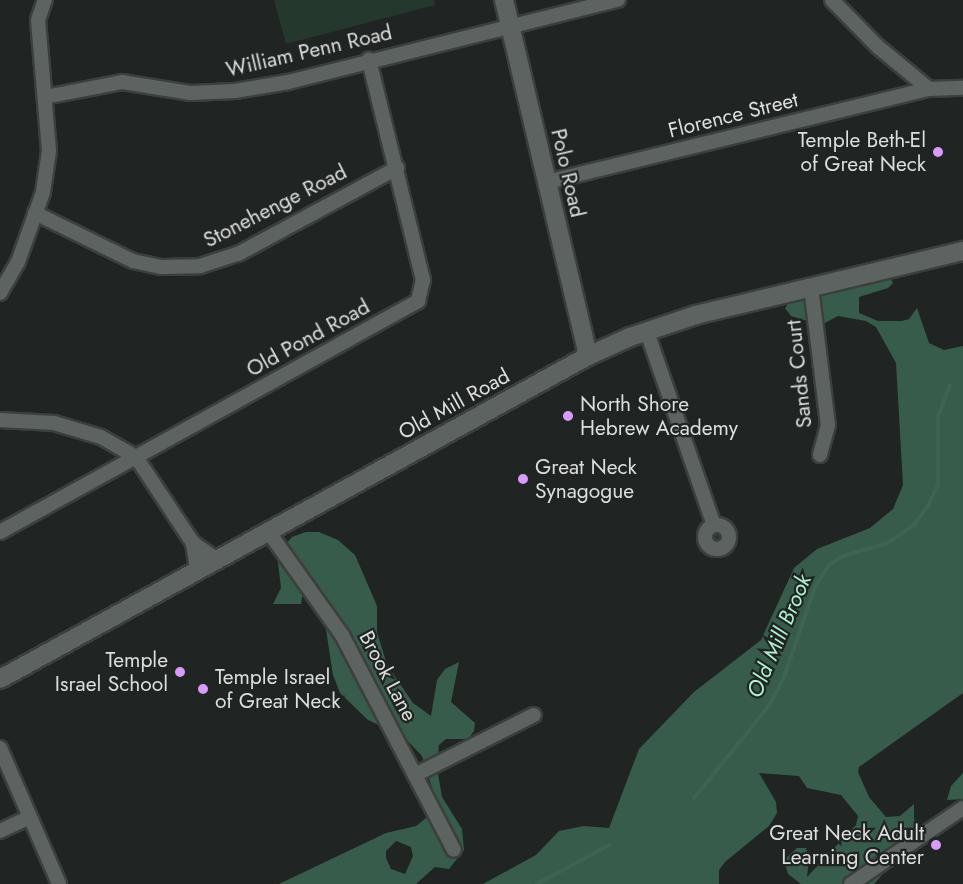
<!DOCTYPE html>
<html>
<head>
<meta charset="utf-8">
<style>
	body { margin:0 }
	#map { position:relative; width:963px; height:884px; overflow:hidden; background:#202422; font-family:Jost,sans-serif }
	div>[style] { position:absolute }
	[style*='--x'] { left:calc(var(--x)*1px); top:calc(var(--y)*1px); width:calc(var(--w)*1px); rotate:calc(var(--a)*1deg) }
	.green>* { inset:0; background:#24382e }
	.round { border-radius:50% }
	.forest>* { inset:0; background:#385c4b }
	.stream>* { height:4px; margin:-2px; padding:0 2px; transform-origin:2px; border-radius:2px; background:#3f6352 }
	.roads { filter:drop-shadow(2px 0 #3c403d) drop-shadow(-2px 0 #3c403d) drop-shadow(0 2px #3c403d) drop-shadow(0 -2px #3c403d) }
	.street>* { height:14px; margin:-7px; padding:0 7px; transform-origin:7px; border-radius:7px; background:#5d6360 }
	.street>.ring { margin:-7px; padding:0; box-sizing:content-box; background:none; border:14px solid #5d6360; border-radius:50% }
	.secondary>* { height:18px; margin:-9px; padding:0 9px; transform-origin:9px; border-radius:9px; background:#5d6360 }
	.dots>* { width:16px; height:16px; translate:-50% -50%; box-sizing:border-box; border:3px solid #202422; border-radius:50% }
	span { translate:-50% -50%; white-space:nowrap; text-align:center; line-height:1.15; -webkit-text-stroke:4.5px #202422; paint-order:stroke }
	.street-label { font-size:21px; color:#dcdfdd }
	.poi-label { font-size:21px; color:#dcdfdd }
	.right { translate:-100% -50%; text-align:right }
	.left { translate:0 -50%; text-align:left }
	.water-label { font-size:22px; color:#aef0d0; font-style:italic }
</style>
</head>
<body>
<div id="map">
	<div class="green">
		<i style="clip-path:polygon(274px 0,434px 0,435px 5px,286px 44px)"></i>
		<i class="round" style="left:706px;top:527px;width:20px;height:20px"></i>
	</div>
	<div class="forest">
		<i style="clip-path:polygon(890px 278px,893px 283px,888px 288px,859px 297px,859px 313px,878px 321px,902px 321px,909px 319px,917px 308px,929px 343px,944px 350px,963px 346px,963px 693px,859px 767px,858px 772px,869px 797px,886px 817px,900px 816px,914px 804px,914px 819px,920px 832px,874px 884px,801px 884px,788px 874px,784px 860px,797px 848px,806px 848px,809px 858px,807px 877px,856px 825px,858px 816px,841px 795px,807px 788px,799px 776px,759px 773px,776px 802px,777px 813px,769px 826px,725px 862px,719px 870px,719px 884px,483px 884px,536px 855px,559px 831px,584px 826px,609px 828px,639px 749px,694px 692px,761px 640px,794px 568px,817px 549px,870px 528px,893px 509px,903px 485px,896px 363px,876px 327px,866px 321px,838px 316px,821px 325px,791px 316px,785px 308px,792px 299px)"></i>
		<i style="clip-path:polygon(evenodd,306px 532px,319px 532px,338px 540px,355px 555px,377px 606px,377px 632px,387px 665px,413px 703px,431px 716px,437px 680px,445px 669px,459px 662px,451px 702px,475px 723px,474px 731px,468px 739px,446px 739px,439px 745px,437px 768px,442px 797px,462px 829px,464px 850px,449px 869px,435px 867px,416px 884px,279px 884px,386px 833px,416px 826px,426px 818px,443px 822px,422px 756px,404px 737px,368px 720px,340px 693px,333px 675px,325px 623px,329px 601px,303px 592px,301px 604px,273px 604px,281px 588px,277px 554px,292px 537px,306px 532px,396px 841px,411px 847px,413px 856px,405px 874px,391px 869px,386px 858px,386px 851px,396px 841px)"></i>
		<i style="clip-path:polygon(963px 773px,963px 799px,947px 800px,951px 786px)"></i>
	</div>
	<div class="stream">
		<i style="--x:694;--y:798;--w:117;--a:-50.9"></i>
		<i style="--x:768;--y:707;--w:31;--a:-61"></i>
		<i style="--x:783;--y:680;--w:98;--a:-71"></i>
		<i style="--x:815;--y:587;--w:26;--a:-58"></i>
		<i style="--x:829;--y:565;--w:17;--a:-33"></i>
		<i style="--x:843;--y:556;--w:47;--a:-16.1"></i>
		<i style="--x:888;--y:543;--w:32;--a:-35"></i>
		<i style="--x:914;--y:525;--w:24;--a:-54"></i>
		<i style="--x:928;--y:506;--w:23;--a:-65"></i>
		<i style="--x:938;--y:485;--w:69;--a:-90"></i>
		<i style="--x:938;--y:416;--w:33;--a:-69"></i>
		<i style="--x:537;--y:884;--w:82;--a:-28.4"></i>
	</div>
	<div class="roads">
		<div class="street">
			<i style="--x:832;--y:0;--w:64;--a:45.6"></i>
			<i style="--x:877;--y:46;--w:67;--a:39.6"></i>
			<i style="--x:929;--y:89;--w:34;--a:-2"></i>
			<i style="--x:45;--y:97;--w:78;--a:-11"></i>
			<i style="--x:122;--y:82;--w:70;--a:9.1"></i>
			<i style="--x:191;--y:93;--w:44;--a:-2.6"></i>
			<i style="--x:235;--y:91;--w:54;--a:-9.6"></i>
			<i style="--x:288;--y:82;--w:340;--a:-14"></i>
			<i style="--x:547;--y:182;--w:393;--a:-13.7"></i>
			<i style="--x:35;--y:213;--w:109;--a:26.1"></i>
			<i style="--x:133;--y:261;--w:29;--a:12"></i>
			<i style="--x:161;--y:267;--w:39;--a:-1"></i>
			<i style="--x:200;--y:266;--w:40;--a:-18"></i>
			<i style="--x:238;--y:254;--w:181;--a:-28.4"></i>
			<i style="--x:811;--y:287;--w:139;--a:83"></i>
			<i style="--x:828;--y:425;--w:31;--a:105"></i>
			<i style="--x:0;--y:293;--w:36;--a:-60"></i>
			<i style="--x:18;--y:262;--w:74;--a:-70.3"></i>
			<i style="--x:43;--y:192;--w:41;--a:-81.7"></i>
			<i style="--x:49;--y:151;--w:131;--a:-94.8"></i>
			<i style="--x:38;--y:20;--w:21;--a:-71"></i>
			<i style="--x:647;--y:332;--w:204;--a:70.9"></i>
			<i style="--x:0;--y:420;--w:54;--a:3.2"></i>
			<i style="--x:54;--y:423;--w:49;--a:16.6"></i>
			<i style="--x:101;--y:437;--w:40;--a:29.7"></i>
			<i style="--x:136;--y:457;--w:103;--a:56.5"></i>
			<i style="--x:193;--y:543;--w:28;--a:35"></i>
			<i class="ring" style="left:705px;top:525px;width:10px;height:10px"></i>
			<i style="--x:268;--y:531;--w:128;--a:54.6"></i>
			<i style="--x:342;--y:635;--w:242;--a:62.5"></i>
			<i style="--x:0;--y:532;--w:478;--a:-28.9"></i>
			<i style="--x:418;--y:301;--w:22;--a:-77"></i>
			<i style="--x:423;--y:280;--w:227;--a:-103.8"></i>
			<i style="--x:193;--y:543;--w:26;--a:81"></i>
			<i style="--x:0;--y:748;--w:148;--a:66.5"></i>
			<i style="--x:415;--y:775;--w:133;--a:-26.8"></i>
			<i style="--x:0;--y:831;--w:31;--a:-25"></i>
			<i style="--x:851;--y:884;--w:135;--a:-34.2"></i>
		</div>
		<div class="secondary">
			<i style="--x:504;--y:0;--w:366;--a:76.7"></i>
			<i style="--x:0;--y:679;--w:671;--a:-28.78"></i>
			<i style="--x:588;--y:356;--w:46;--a:-24.3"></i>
			<i style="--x:630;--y:337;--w:70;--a:-18.4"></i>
			<i style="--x:696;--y:315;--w:275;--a:-13.5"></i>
		</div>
	</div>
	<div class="dots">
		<i style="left:938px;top:152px;background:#d79bf9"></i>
		<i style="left:568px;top:416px;background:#d79bf9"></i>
		<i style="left:523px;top:479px;background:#d79bf9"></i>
		<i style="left:180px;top:672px;background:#d79bf9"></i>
		<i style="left:203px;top:689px;background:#d79bf9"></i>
		<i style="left:936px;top:845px;background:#d79bf9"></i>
	</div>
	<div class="street-label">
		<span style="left:309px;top:51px;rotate:-13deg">William Penn Road</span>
		<span style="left:733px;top:115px;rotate:-14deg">Florence Street</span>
		<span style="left:568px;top:173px;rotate:77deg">Polo Road</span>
		<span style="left:275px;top:206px;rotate:-27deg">Stonehenge Road</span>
		<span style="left:308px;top:338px;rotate:-29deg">Old Pond Road</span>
		<span style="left:799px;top:374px;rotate:-96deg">Sands Court</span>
		<span style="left:454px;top:404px;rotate:-29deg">Old Mill Road</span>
		<span style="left:388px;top:676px;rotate:62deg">Brook Lane</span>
	</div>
	<div class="poi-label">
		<span class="right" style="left:926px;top:152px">Temple Beth-El<br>of Great Neck</span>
		<span class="left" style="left:580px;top:416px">North Shore<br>Hebrew Academy</span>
		<span class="left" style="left:535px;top:479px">Great Neck<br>Synagogue</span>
		<span class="right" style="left:168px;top:672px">Temple<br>Israel School</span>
		<span class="left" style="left:215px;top:689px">Temple Israel<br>of Great Neck</span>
		<span class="right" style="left:924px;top:845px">Great Neck Adult<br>Learning Center</span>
	</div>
	<div class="water-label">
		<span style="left:779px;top:636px;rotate:-67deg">Old Mill Brook</span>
	</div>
</div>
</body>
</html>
